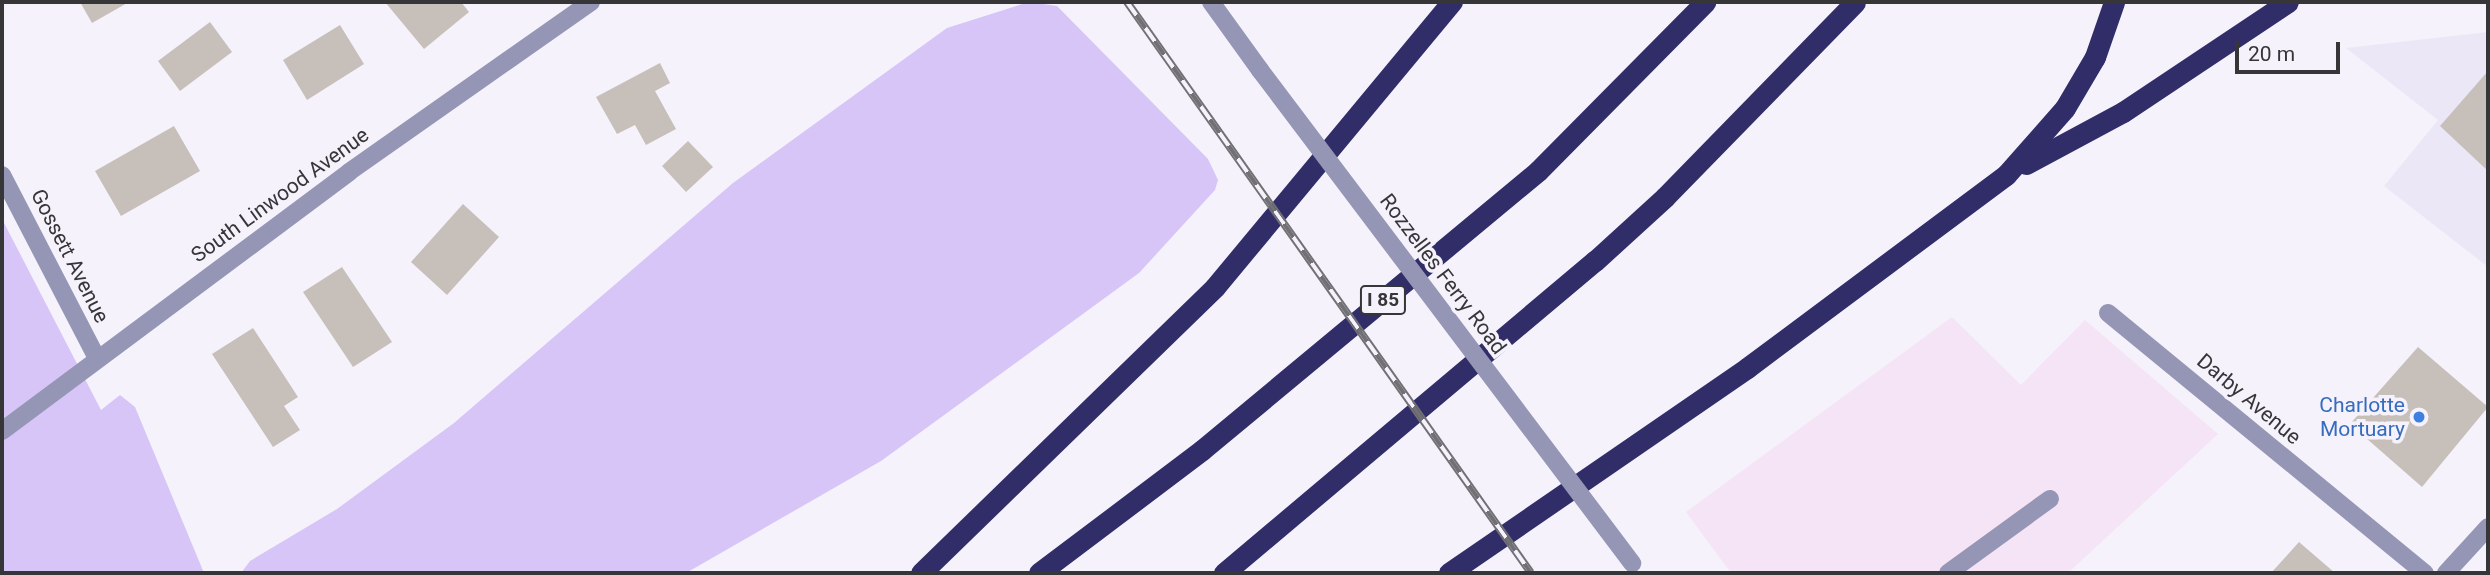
<!DOCTYPE html>
<html>
<head>
<meta charset="utf-8">
<style>
	body { margin:0 }
	#map { position:relative; width:2490px; height:575px; overflow:hidden; background:#f5f2fb; font-family:Roboto,sans-serif }
	div>[style] { position:absolute }
	[style*='--x'] { left:calc(var(--x)*1px); top:calc(var(--y)*1px); width:calc(var(--w)*1px); rotate:calc(var(--a)*1deg) }
	.built>* { inset:0; background:#ece7f7 }
	.industrial>* { inset:0; background:#f5e4f5 }
	.green>* { inset:0; background:#d7c5f8 }
	.building>* { inset:0; background:#c7bfb9 }
	.minor>* { height:18px; margin:-9px; padding:0 9px; transform-origin:9px; border-radius:9px; background:#9596b5 }
	.highway>* { height:21px; margin:-10.5px; padding:0 10.5px; transform-origin:10.5px; border-radius:10.5px; background:#312d68 }
	.rail>* { height:8px; margin-top:-4px; transform-origin:0; background:repeating-linear-gradient(90deg,#f5f2fb 0 16px,#717075 0 32px); box-sizing:border-box; border-block:2px solid #717075 }
	.minor-bridge>* { height:18px; margin:-9px; padding:0 9px; transform-origin:9px; border-radius:9px; background:#9596b5 }
	.dots>* { width:19px; height:19px; translate:-50% -50%; box-sizing:border-box; border:4px solid #f5f2fb; border-radius:50% }
	span { translate:-50% -50%; white-space:nowrap; text-align:center; line-height:1.15; -webkit-text-stroke:7px #f5f2fb; paint-order:stroke }
	.shield-label span { padding:2px 5px; background:#f5f2fb; border:2px solid; border-radius:5px; -webkit-text-stroke-width:0 }
	.shield-label { font-size:19px; color:#363538; font-weight:700 }
	.street-label { font-size:21px; color:#363538 }
	.shop-label { font-size:21px; color:#366cbe }
	.right { translate:-100% -50%; text-align:right }
	.frame { position:absolute; inset:0; border:4px solid #363538; pointer-events:none }
	.scale { position:absolute; left:2235px; top:42px; width:105px; height:32px; box-sizing:border-box; border:4px solid #363538; border-top:0; padding-left:9px; font-size:21px; line-height:24px; white-space:nowrap; color:#363538; -webkit-text-stroke:5px #f5f2fb; paint-order:stroke }
</style>
</head>
<body>
<div id="map">
	<div class="built">
		<i style="clip-path:polygon(2488px 32px,2488px 267px,2384px 186px,2438px 120px,2346px 48px)"></i>
	</div>
	<div class="industrial">
		<i style="clip-path:polygon(1952px 317px,2021px 385px,2085px 320px,2218px 434px,2068px 573px,1731px 573px,1686px 512px)"></i>
	</div>
	<div class="green">
		<i style="clip-path:polygon(1029px 2px,1057px 6px,1208px 159px,1218px 180px,1215px 190px,1139px 273px,881px 461px,686px 573px,241px 573px,250px 561px,337px 509px,454px 423px,733px 183px,947px 28px)"></i>
		<i style="clip-path:polygon(2px 219px,101px 410px,120px 395px,135px 407px,204px 573px,2px 573px)"></i>
	</div>
	<div class="building">
		<i style="clip-path:polygon(80px 2px,129px 2px,92px 23px)"></i>
		<i style="clip-path:polygon(385px 2px,461px 2px,469px 12px,424px 49px)"></i>
		<i style="clip-path:polygon(210px 22px,232px 52px,180px 91px,158px 61px)"></i>
		<i style="clip-path:polygon(340px 25px,364px 64px,307px 100px,283px 60px)"></i>
		<i style="clip-path:polygon(660px 63px,670px 83px,655px 91px,676px 129px,646px 145px,635px 125px,617px 134px,596px 97px)"></i>
		<i style="clip-path:polygon(2488px 71px,2488px 171px,2440px 126px)"></i>
		<i style="clip-path:polygon(174px 126px,200px 171px,121px 216px,95px 171px)"></i>
		<i style="clip-path:polygon(688px 141px,713px 167px,686px 192px,662px 166px)"></i>
		<i style="clip-path:polygon(463px 204px,499px 237px,447px 295px,411px 262px)"></i>
		<i style="clip-path:polygon(342px 267px,392px 342px,353px 367px,303px 292px)"></i>
		<i style="clip-path:polygon(253px 328px,298px 397px,284px 406px,300px 430px,273px 447px,212px 354px)"></i>
		<i style="clip-path:polygon(2418px 347px,2488px 407px,2422px 487px,2350px 424px)"></i>
		<i style="clip-path:polygon(2299px 542px,2335px 573px,2271px 573px)"></i>
	</div>
	<div class="minor">
		<i style="--x:1211;--y:2;--w:84;--a:54.2"></i>
		<i style="--x:2;--y:175;--w:206;--a:62.6"></i>
		<i style="--x:2108;--y:313;--w:410;--a:39.4"></i>
		<i style="--x:2;--y:431;--w:433;--a:-36.7"></i>
		<i style="--x:349;--y:172;--w:296;--a:-35.1"></i>
		<i style="--x:1948;--y:573;--w:126;--a:-36"></i>
		<i style="--x:2446;--y:573;--w:62;--a:-47.6"></i>
	</div>
	<div class="highway">
		<i style="--x:2026;--y:164;--w:110;--a:-28.2"></i>
		<i style="--x:2123;--y:112;--w:198;--a:-33.7"></i>
		<i style="--x:921;--y:573;--w:410;--a:-44.2"></i>
		<i style="--x:1215;--y:287;--w:371;--a:-50.3"></i>
		<i style="--x:1039;--y:573;--w:204;--a:-37"></i>
		<i style="--x:1202;--y:450;--w:437;--a:-39.7"></i>
		<i style="--x:1538;--y:171;--w:238;--a:-45.3"></i>
		<i style="--x:1224;--y:573;--w:485;--a:-40.1"></i>
		<i style="--x:1595;--y:261;--w:95;--a:-42.4"></i>
		<i style="--x:1665;--y:197;--w:272;--a:-45.7"></i>
		<i style="--x:1449;--y:573;--w:362;--a:-34.5"></i>
		<i style="--x:1747;--y:368;--w:323;--a:-36.7"></i>
		<i style="--x:2006;--y:175;--w:89;--a:-48.6"></i>
		<i style="--x:2065;--y:108;--w:59;--a:-59.5"></i>
		<i style="--x:2095;--y:57;--w:58;--a:-70.9"></i>
	</div>
	<div class="rail">
		<i style="--x:1127;--y:2;--w:699;--a:54.72"></i>
	</div>
	<div class="minor-bridge">
		<i style="--x:1260;--y:70;--w:618;--a:52.96"></i>
	</div>
	<div class="dots">
		<i style="left:2419px;top:417px;background:#3f7fe0"></i>
	</div>
	<div class="shield-label">
		<span style="left:1383px;top:300px">I 85</span>
	</div>
	<div class="street-label">
		<span style="left:280px;top:195px;rotate:-36deg">South Linwood Avenue</span>
		<span style="left:70px;top:256px;rotate:63deg">Gossett Avenue</span>
		<span style="left:1443px;top:274px;rotate:53deg">Rozzelles Ferry Road</span>
		<span style="left:2249px;top:399px;rotate:40deg">Darby Avenue</span>
	</div>
	<div class="shop-label">
		<span class="right" style="left:2405px;top:417px">Charlotte<br>Mortuary</span>
	</div>
	<div class="frame"></div>
	<div class="scale">20 m</div>
</div>
</body>
</html>
